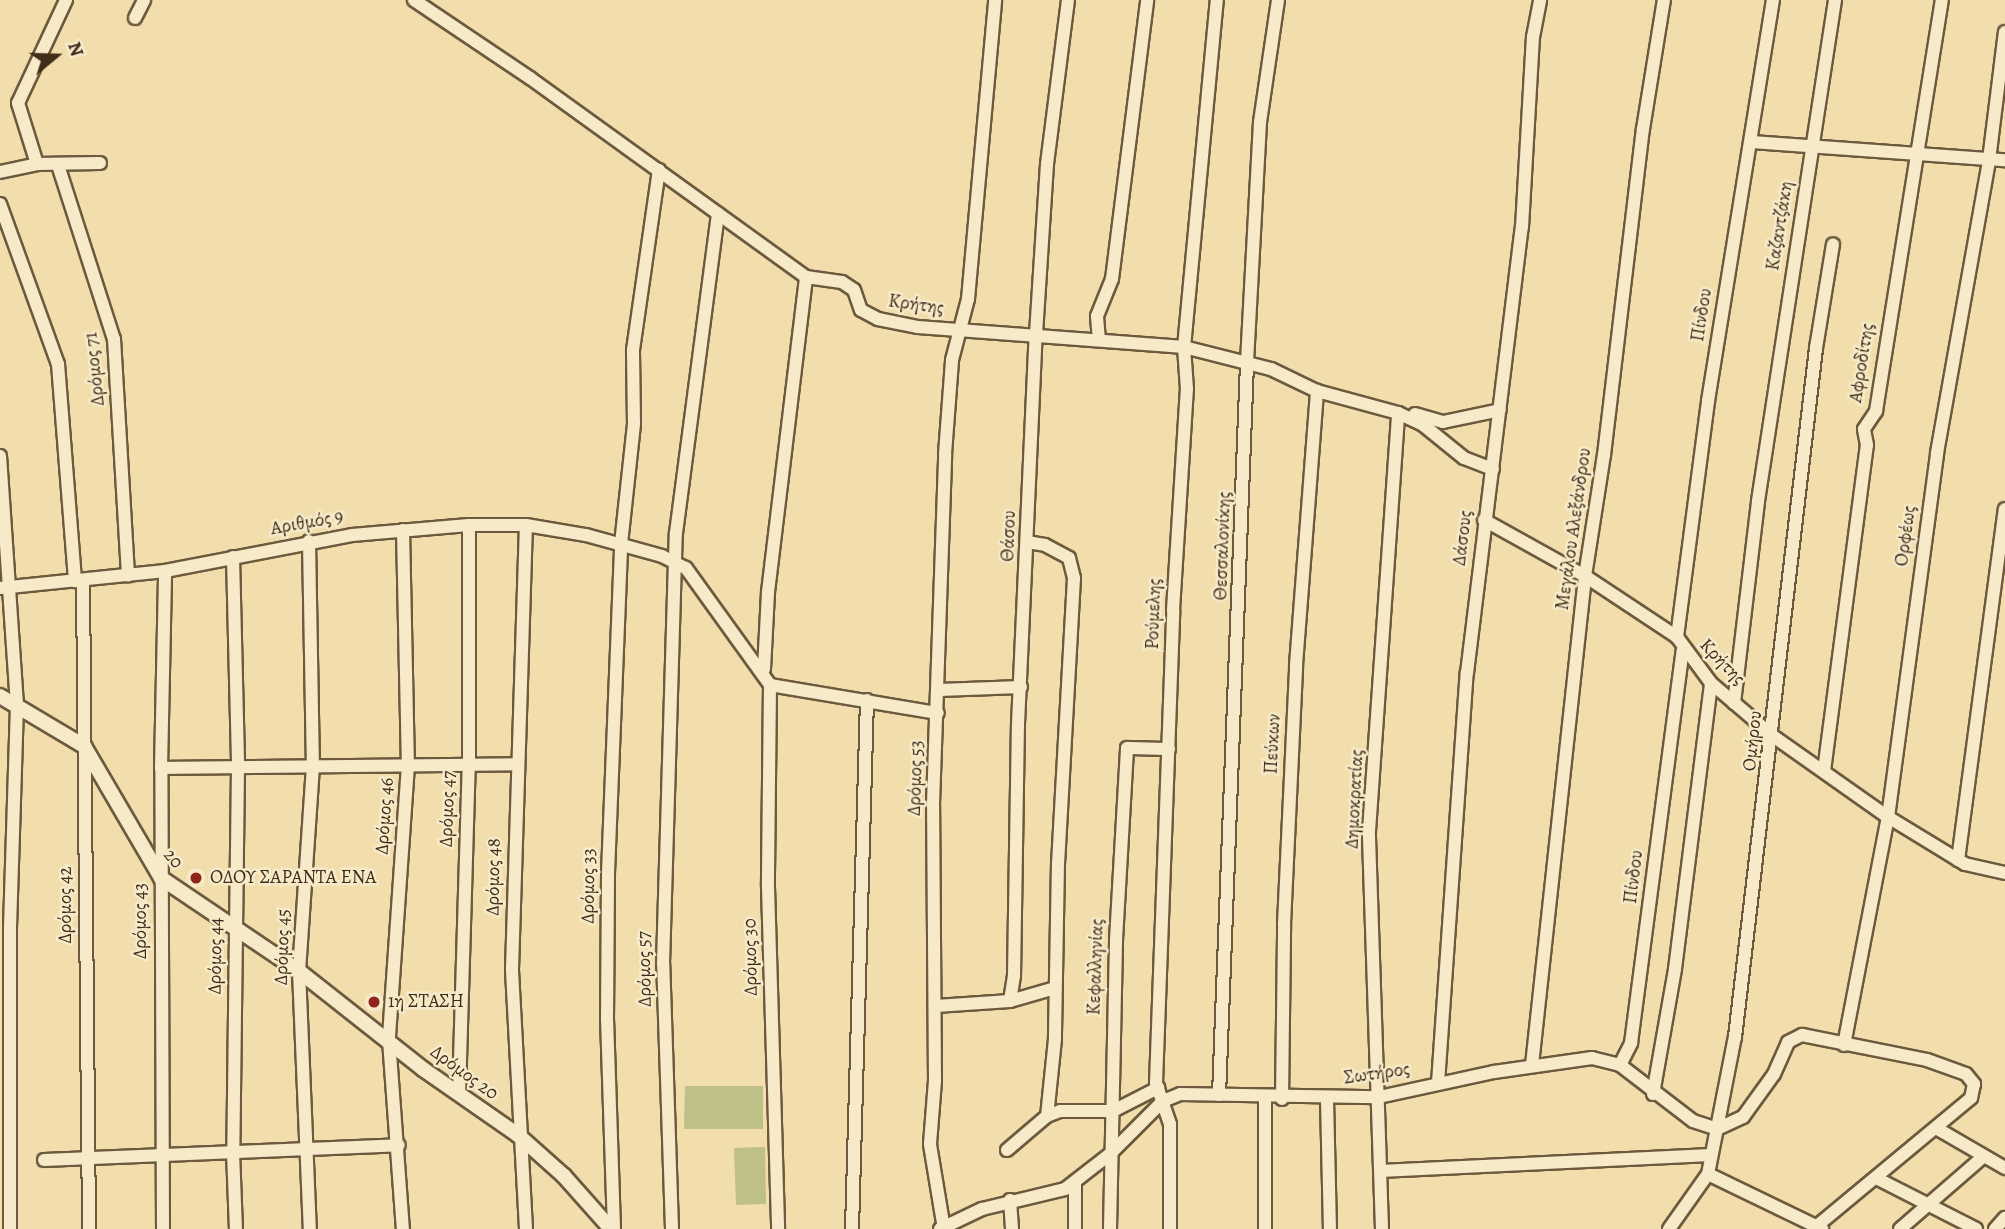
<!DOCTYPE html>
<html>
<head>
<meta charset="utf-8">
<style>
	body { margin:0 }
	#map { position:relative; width:2005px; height:1229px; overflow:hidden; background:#f1deac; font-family:Alegreya,serif }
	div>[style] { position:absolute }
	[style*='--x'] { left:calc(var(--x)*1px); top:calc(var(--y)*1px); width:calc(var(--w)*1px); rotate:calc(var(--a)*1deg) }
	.green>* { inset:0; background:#bec087 }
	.roads { filter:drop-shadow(2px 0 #6d5a3e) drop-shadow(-2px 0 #6d5a3e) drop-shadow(0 2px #6d5a3e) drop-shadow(0 -2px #6d5a3e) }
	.minor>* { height:12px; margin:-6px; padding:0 6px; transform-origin:6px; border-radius:6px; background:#f6eac9 }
	.tertiary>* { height:14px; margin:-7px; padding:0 7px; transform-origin:7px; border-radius:7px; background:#f6eac9 }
	.dots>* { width:19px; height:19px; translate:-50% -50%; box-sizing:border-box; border:4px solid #f6eac9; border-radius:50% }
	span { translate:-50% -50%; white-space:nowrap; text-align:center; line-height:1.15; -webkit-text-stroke:5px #f6eac9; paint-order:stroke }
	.street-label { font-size:19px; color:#412e1a }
	.poi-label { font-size:19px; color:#412e1a }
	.left { translate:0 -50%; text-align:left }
	.north { position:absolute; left:21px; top:21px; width:70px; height:70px; -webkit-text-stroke:5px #f6eac9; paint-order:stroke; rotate:71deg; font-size:19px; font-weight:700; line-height:28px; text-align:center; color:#412e1a }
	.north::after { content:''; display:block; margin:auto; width:24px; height:32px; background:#412e1a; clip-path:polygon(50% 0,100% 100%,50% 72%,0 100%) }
</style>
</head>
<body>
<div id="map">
	<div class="green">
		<i style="clip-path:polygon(685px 1086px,763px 1086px,763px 1129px,684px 1129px)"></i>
		<i style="clip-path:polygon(765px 1147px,766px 1204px,736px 1205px,734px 1148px)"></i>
	</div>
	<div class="roads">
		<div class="minor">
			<i style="--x:414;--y:0;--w:140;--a:33.9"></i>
			<i style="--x:530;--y:78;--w:340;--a:35.8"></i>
			<i style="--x:806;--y:277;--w:36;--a:8"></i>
			<i style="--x:842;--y:282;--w:14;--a:34"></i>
			<i style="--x:854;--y:290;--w:21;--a:71"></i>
			<i style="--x:861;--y:310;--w:19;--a:28"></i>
			<i style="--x:878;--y:319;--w:41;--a:11.3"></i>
			<i style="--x:918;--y:327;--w:267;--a:4.3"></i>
			<i style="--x:1184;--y:347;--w:90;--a:14.2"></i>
			<i style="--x:1271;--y:369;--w:51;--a:25.6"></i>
			<i style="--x:1317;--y:391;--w:84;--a:15.2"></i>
			<i style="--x:1398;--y:413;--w:26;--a:25"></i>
			<i style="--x:1422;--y:424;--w:54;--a:39"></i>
			<i style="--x:1464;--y:458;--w:31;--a:21"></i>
			<i style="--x:135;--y:18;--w:20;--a:-63"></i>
			<i style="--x:1751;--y:142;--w:255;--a:4.1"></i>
			<i style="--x:37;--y:164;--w:64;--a:-107.3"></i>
			<i style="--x:18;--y:103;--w:114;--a:-65"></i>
			<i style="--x:58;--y:165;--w:183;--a:72.2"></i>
			<i style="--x:114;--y:339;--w:237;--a:86.6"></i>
			<i style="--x:0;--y:172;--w:38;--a:-12"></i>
			<i style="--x:37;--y:164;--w:63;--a:-0.9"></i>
			<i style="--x:0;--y:204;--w:170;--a:70.1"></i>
			<i style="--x:58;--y:364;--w:218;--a:85.5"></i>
			<i style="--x:1099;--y:340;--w:24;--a:-95"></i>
			<i style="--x:1097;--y:316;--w:40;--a:-68"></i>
			<i style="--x:1112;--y:279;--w:281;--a:-82.8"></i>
			<i style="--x:1415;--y:414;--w:29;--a:16"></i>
			<i style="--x:1443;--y:422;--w:58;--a:-11.9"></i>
			<i style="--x:0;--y:456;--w:250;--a:86.1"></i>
			<i style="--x:17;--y:705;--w:222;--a:91.8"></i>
			<i style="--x:10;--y:927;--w:302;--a:90"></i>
			<i style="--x:1484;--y:520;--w:115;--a:29"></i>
			<i style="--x:1585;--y:576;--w:110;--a:33.5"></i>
			<i style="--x:1677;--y:637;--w:57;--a:53.5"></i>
			<i style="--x:1711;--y:683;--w:82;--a:40.5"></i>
			<i style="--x:1773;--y:736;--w:141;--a:35.2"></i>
			<i style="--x:1888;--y:817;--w:90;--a:31.4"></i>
			<i style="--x:1965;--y:864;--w:41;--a:12.7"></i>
			<i style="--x:403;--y:530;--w:235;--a:88.8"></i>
			<i style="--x:408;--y:765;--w:276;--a:94"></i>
			<i style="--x:389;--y:1040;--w:190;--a:85.8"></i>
			<i style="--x:309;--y:541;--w:225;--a:89"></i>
			<i style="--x:313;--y:766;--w:205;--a:93.9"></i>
			<i style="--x:299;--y:971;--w:258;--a:87.6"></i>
			<i style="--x:1027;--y:542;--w:18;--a:9"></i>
			<i style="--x:1045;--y:545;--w:27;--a:28"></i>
			<i style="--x:1069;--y:558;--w:21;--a:76"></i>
			<i style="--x:1074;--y:578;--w:284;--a:93.2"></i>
			<i style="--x:1058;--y:862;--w:177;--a:91"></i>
			<i style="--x:1055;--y:1039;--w:77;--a:95.9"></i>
			<i style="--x:233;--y:557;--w:210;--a:88.6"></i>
			<i style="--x:238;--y:767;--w:385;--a:90.7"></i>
			<i style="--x:233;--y:1152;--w:77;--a:87.8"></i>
			<i style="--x:83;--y:581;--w:648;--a:89.47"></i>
			<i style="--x:0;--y:588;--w:166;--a:-5.9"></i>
			<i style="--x:165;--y:571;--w:190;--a:-10.9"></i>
			<i style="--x:352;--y:535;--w:117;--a:-4.9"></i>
			<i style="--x:469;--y:525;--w:57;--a:0"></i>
			<i style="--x:526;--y:525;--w:61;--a:9.5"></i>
			<i style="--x:586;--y:535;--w:79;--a:15.4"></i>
			<i style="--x:662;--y:556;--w:27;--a:27"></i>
			<i style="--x:686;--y:568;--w:144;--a:54.3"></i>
			<i style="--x:770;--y:685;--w:202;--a:90.6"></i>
			<i style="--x:768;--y:887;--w:342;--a:88.3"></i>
			<i style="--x:1677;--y:637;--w:238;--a:-82.5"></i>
			<i style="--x:1708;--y:401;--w:406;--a:-80.8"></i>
			<i style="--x:764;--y:669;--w:77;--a:-87"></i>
			<i style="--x:768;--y:592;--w:317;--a:-83.1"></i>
			<i style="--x:770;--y:685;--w:170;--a:9.5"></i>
			<i style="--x:939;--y:690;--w:82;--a:-2.1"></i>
			<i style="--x:1734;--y:703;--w:203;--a:-83.2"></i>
			<i style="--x:1758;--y:501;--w:507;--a:-81.26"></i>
			<i style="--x:161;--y:768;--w:355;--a:-0.6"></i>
			<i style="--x:1824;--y:771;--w:329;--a:-82.5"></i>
			<i style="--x:1867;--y:445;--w:16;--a:-101"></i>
			<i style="--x:1864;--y:429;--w:22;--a:-56"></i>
			<i style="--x:1876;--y:411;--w:416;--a:-80.9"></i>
			<i style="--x:1958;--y:860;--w:354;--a:-82.4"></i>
			<i style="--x:1010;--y:1001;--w:47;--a:-16.1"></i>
			<i style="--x:936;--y:1006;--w:74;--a:-3.9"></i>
			<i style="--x:1010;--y:1001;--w:25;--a:-81"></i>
			<i style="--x:1014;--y:976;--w:252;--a:-89.1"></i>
			<i style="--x:1018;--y:724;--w:390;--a:-87.4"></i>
			<i style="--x:1036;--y:334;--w:170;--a:-86.3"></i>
			<i style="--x:1047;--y:164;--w:165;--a:-82.7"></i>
			<i style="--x:1844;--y:1045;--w:232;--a:-79.1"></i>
			<i style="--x:1888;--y:817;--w:367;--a:-82.3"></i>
			<i style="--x:1937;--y:453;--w:298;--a:-79.9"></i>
			<i style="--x:1989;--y:160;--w:129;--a:-82.9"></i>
			<i style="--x:1532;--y:1065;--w:492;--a:-83.8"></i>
			<i style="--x:1585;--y:576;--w:122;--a:-81.1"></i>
			<i style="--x:1604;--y:455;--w:328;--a:-83.2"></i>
			<i style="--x:1643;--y:129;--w:131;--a:-80.8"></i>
			<i style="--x:1620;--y:1065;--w:25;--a:-63"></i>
			<i style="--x:1631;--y:1043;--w:396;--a:-82.5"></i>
			<i style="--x:1438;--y:1083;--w:411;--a:-86"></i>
			<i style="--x:1467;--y:673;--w:449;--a:-83"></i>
			<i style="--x:1522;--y:227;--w:190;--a:-86.7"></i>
			<i style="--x:1533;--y:37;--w:38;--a:-79"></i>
			<i style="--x:459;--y:1094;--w:330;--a:-88.3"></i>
			<i style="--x:469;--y:764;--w:239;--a:-90"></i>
			<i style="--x:1653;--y:1094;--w:127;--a:-80"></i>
			<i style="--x:1675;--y:969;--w:288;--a:-82.8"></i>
			<i style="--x:1219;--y:1095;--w:734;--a:-87.81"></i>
			<i style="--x:1247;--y:362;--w:240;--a:-86.9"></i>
			<i style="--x:1260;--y:122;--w:123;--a:-81.6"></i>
			<i style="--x:1265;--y:1098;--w:131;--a:90"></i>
			<i style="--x:1282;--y:1099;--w:175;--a:-89.3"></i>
			<i style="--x:1284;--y:924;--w:259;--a:-87.3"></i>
			<i style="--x:1296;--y:665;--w:275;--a:-85.6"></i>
			<i style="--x:1327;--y:1099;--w:130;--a:88.7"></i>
			<i style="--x:1936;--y:1128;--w:80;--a:30.1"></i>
			<i style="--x:1007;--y:1150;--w:52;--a:-40.4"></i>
			<i style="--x:1047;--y:1116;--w:14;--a:-21"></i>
			<i style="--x:1060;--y:1111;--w:53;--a:0"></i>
			<i style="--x:1113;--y:1111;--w:51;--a:-27.1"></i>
			<i style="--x:44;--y:1160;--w:355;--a:-2.4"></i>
			<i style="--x:1381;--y:1171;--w:329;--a:-2.8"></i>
			<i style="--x:1708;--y:1174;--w:127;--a:25.8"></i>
			<i style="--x:1878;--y:1179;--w:110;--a:27"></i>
			<i style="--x:1010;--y:1200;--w:29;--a:86"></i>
			<i style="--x:163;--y:1229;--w:461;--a:-90.2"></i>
			<i style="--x:161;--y:768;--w:197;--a:-88.8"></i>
			<i style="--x:526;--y:1229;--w:260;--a:-93.1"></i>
			<i style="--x:512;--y:969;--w:444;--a:-88.2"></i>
			<i style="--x:614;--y:1229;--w:209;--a:-91.9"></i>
			<i style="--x:607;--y:1020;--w:147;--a:-89.6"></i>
			<i style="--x:608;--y:873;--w:329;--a:-87.7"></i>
			<i style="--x:621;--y:544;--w:121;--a:-83.8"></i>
			<i style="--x:634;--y:424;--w:74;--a:-90.8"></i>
			<i style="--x:633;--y:350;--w:182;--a:-81.8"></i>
			<i style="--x:672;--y:1229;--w:265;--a:-91.9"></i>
			<i style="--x:663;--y:964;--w:431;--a:-88.3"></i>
			<i style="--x:676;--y:533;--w:322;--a:-82.5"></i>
			<i style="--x:852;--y:1229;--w:529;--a:-88.38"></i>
			<i style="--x:940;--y:1229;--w:47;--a:-25.5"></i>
			<i style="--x:982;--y:1209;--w:85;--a:-13.5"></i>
			<i style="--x:1065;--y:1189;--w:57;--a:-37.9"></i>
			<i style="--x:1110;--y:1154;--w:75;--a:-45"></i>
			<i style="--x:1163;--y:1101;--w:18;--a:-22"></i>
			<i style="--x:1180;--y:1094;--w:199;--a:0.9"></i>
			<i style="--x:1379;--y:1097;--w:118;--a:-12.3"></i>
			<i style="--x:1494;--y:1072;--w:99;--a:-8.1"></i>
			<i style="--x:1592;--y:1058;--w:29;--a:14"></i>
			<i style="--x:1620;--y:1065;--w:92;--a:37.5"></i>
			<i style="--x:1693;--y:1121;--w:25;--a:18"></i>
			<i style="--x:1717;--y:1129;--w:29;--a:-25"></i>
			<i style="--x:1743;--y:1117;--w:53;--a:-54.2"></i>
			<i style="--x:1774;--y:1074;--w:35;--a:-66"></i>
			<i style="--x:1788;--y:1042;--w:16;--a:-27"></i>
			<i style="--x:1802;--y:1035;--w:127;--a:11.3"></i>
			<i style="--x:1927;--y:1060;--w:41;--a:19.7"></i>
			<i style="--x:1966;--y:1074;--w:13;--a:51"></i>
			<i style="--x:1974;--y:1084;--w:14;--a:102"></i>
			<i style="--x:1971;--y:1098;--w:200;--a:140.3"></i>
			<i style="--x:944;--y:1229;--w:86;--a:-99.4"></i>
			<i style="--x:930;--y:1144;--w:63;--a:-85.5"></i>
			<i style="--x:935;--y:1081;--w:277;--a:-90.4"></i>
			<i style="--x:933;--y:804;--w:350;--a:-88"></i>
			<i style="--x:945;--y:454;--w:94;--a:-85.7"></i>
			<i style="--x:952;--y:360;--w:63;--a:-75.3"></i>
			<i style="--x:968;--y:299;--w:300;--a:-84.8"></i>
			<i style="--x:1075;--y:1229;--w:46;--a:-90"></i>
			<i style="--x:1110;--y:1229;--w:289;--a:-88.8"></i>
			<i style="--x:1116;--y:940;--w:192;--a:-86.7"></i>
			<i style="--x:1127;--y:748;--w:42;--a:1.4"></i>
			<i style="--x:1170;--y:1229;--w:105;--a:-90"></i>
			<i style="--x:1170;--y:1124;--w:43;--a:-108.9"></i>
			<i style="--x:1156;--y:1083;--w:473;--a:-87.9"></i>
			<i style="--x:1173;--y:610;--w:221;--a:-86.4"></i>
			<i style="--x:1187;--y:389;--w:42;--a:-94.1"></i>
			<i style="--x:1184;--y:347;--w:349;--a:-84.6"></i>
			<i style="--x:1382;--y:1229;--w:398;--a:-91.9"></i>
			<i style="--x:1369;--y:831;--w:419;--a:-86"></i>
			<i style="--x:1669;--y:1229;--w:67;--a:-54.7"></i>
			<i style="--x:1708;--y:1174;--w:140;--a:-78.9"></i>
			<i style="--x:1735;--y:1037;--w:694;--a:-83.29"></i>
			<i style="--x:1816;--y:348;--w:105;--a:-80.7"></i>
			<i style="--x:1900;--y:1229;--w:111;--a:-41"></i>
			<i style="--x:1995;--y:1229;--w:15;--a:-48"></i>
		</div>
		<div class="tertiary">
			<i style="--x:0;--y:696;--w:98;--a:30.8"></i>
			<i style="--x:84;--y:746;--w:153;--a:59.7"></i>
			<i style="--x:161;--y:878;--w:166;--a:34"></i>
			<i style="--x:299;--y:971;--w:158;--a:38.3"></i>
			<i style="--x:423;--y:1069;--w:116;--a:34.8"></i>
			<i style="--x:518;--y:1135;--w:62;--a:41.7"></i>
			<i style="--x:564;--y:1176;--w:71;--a:48.4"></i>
		</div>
	</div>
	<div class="dots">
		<i style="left:196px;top:878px;background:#8f2418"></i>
		<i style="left:374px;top:1002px;background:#8f2418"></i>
	</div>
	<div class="street-label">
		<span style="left:1780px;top:226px;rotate:-81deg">Καζαντζάκη</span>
		<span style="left:916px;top:305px;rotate:8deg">Κρήτης</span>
		<span style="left:1702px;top:315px;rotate:-81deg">Πίνδου</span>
		<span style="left:1862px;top:363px;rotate:-81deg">Αφροδίτης</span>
		<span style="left:95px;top:369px;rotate:-96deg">Δρόμος 71</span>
		<span style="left:307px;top:523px;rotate:-10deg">Αριθμός 9</span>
		<span style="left:1574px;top:529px;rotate:-82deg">Μεγάλου Αλεξάνδρου</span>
		<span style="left:1009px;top:536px;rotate:-88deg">Θάσου</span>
		<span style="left:1906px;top:536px;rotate:-82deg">Ορφέως</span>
		<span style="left:1463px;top:538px;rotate:-83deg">Δάσους</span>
		<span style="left:1223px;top:546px;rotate:-88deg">Θεσσαλονίκης</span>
		<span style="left:1154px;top:614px;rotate:-88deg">Ρούμελης</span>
		<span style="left:1722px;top:662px;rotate:46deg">Κρήτης</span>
		<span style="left:1753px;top:741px;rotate:-84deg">Ομήρου</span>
		<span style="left:1273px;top:744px;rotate:-87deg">Πεύκων</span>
		<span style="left:916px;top:778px;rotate:-88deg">Δρόμος 53</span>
		<span style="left:1355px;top:799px;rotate:-87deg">Δημοκρατίας</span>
		<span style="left:448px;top:809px;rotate:-88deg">Δρόμος 47</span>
		<span style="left:385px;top:816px;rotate:-86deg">Δρόμος 46</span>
		<span style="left:173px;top:859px;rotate:50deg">20</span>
		<span style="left:494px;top:877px;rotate:-89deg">Δρόμος 48</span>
		<span style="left:1634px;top:877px;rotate:-83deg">Πίνδου</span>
		<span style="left:589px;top:886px;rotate:-89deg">Δρόμος 33</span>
		<span style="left:66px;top:905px;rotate:-90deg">Δρόμος 42</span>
		<span style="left:141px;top:921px;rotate:-90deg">Δρόμος 43</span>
		<span style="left:283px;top:947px;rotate:-88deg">Δρόμος 45</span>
		<span style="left:216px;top:956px;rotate:-89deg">Δρόμος 44</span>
		<span style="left:751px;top:957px;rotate:-91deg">Δρόμος 30</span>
		<span style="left:1096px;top:967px;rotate:-88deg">Κεφαλληνίας</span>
		<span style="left:645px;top:969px;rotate:-91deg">Δρόμος 57</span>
		<span style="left:464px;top:1073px;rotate:36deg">Δρόμος 20</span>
		<span style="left:1377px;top:1074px;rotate:-8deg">Σωτήρος</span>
	</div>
	<div class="poi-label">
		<span class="left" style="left:210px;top:878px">ΟΔΟΥ ΣΑΡΑΝΤΑ ΕΝΑ</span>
		<span class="left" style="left:388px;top:1002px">1η ΣΤΑΣΗ</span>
	</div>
	<div class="north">N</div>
</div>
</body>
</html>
